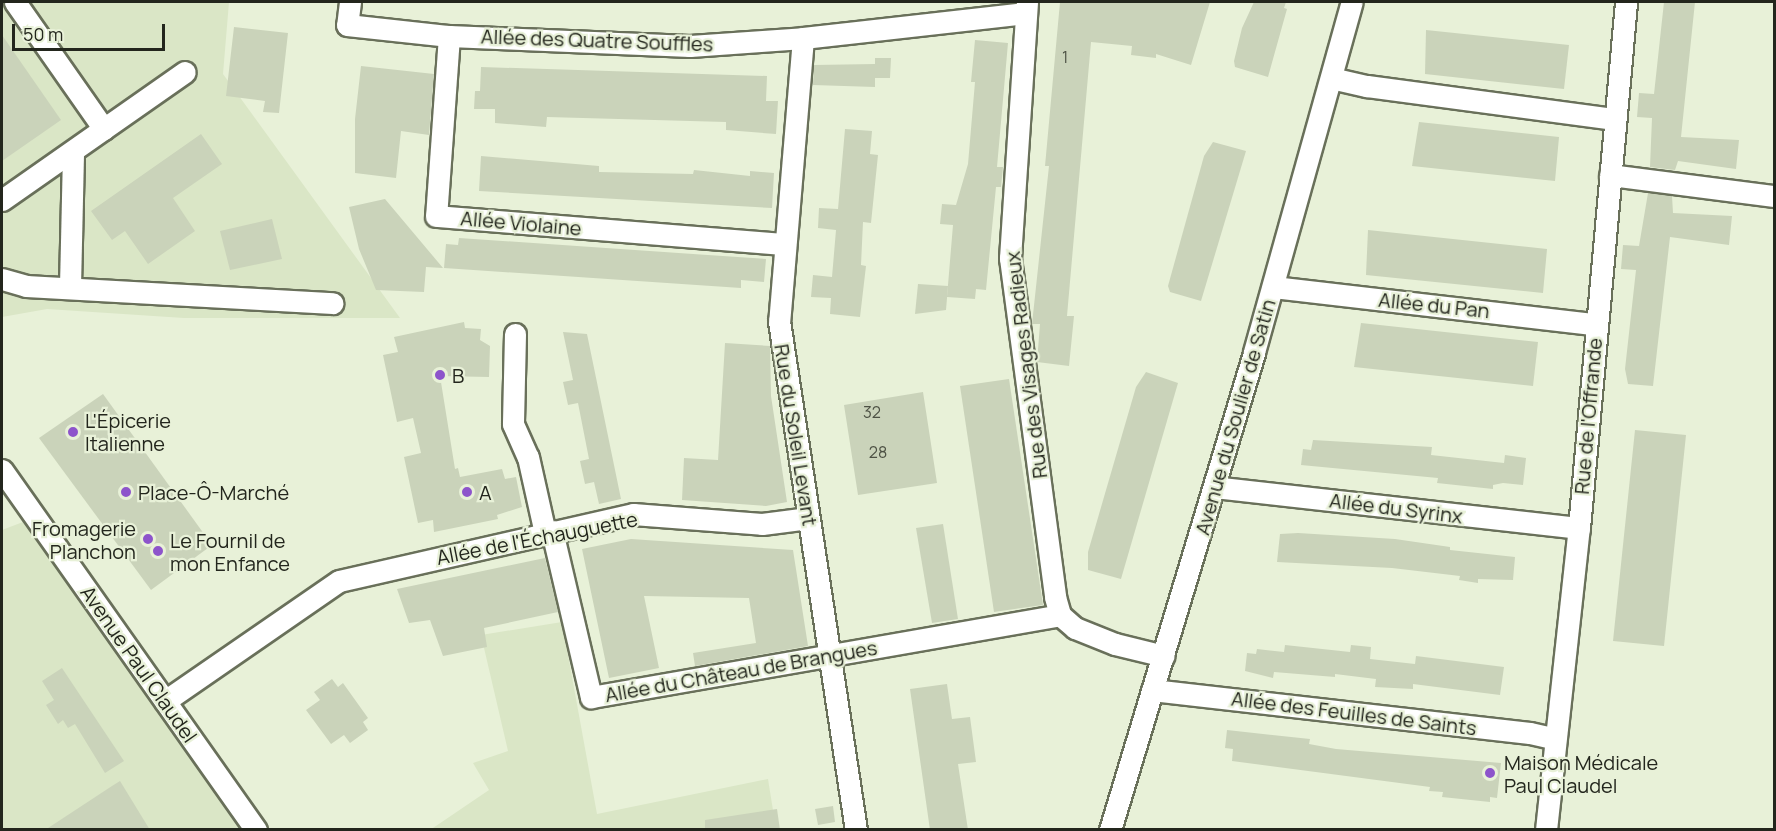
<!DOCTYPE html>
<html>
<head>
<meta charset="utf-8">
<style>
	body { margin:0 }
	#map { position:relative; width:1776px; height:831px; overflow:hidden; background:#e8f1d8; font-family:Manrope,sans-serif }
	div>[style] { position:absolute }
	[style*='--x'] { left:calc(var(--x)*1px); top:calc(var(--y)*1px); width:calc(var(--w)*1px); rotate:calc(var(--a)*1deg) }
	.built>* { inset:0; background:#dae6c6 }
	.building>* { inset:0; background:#cad3ba }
	.roads { filter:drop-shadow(2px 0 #69705a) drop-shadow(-2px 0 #69705a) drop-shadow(0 2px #69705a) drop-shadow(0 -2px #69705a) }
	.minor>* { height:21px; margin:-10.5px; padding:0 10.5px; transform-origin:10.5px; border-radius:10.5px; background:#fff }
	.dots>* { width:16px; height:16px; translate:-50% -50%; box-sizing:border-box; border:3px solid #e8f1d8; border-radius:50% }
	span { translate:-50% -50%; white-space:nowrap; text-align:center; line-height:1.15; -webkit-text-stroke:4.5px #e8f1d8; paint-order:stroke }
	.number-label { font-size:16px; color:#4d5144 }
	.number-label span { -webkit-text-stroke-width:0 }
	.street-label { font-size:20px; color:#23261d }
	.poi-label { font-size:20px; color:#23261d }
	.left { translate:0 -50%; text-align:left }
	.right { translate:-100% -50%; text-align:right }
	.frame { position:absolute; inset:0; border:3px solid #23261d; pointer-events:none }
	.scale { position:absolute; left:12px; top:24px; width:153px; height:27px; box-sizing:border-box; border:3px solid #23261d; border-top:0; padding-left:8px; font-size:18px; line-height:21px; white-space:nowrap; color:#23261d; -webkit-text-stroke:4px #e8f1d8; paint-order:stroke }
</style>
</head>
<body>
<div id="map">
	<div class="built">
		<i style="clip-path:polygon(2px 2px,229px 2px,223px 74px,400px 318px,184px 318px,47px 309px,2px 317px)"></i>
		<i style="clip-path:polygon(23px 522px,241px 829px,2px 830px,2px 530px)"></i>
		<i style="clip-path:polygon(562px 622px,597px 814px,768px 779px,776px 829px,430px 830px,489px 790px,473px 763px,508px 751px,481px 635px)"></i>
	</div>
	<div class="building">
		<i style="clip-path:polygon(1060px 2px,1210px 2px,1191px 65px,1156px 54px,1156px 58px,1131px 55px,1132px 46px,1091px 42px,1067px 316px,1074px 316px,1069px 366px,1037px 362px,1040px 324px,1032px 324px,1049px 166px,1045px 166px)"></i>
		<i style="clip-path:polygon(1254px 2px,1286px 2px,1284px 8px,1287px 9px,1268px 77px,1235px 67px,1234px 61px,1242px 28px)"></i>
		<i style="clip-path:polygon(1664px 2px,1695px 2px,1681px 137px,1739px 140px,1736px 169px,1678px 161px,1675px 170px,1650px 167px,1652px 118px,1637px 117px,1639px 93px,1654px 94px)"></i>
		<i style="clip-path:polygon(234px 27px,288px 33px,279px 113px,263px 112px,265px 101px,226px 96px)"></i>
		<i style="clip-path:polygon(1426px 30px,1569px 45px,1564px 89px,1425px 74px)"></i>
		<i style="clip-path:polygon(2px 35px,61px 120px,2px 161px)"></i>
		<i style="clip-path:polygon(975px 40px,1008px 43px,997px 167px,1003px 167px,1001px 187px,996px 187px,986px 290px,976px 289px,975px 299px,947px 297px,953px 225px,940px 224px,942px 204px,956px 205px,968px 164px,975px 82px,971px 82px)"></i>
		<i style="clip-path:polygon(875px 58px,891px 58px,890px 78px,875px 78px,875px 87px,813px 85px,814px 65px,875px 64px)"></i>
		<i style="clip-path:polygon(361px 66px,434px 74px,429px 135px,401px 131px,396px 178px,355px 173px,355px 119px)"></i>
		<i style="clip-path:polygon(481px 67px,767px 76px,766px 101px,778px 101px,776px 134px,726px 130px,726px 122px,547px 117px,546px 127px,495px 123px,495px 109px,474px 109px,475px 91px,480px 91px)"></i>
		<i style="clip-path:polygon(1419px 122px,1559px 137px,1555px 181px,1412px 166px)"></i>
		<i style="clip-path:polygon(845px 129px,872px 131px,870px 154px,878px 155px,871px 223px,863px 222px,861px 265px,866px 266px,860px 317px,830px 314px,831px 298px,811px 297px,813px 275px,832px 277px,836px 230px,818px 228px,819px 208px,838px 209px)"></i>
		<i style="clip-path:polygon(201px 134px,222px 164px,173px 198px,195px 231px,148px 264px,125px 231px,112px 240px,91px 211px)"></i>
		<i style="clip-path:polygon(1213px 142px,1246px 151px,1201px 301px,1170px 292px,1168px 286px,1204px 156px)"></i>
		<i style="clip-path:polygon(481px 156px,599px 166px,599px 172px,693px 174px,694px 170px,750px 176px,750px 171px,774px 173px,772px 208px,479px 191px)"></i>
		<i style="clip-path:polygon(1648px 193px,1672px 196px,1673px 213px,1732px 216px,1729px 245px,1670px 237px,1653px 386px,1628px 384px,1625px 369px,1636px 270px,1621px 269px,1623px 245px,1639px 246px)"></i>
		<i style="clip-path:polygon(385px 199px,443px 268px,426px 267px,424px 292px,376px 290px,359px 249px,349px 207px)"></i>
		<i style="clip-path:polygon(272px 219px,282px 259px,230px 270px,220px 231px)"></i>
		<i style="clip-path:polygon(1368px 230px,1547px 249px,1543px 293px,1366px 275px)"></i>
		<i style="clip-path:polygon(459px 238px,766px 259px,764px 282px,741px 280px,741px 288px,444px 268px,446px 244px,458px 245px)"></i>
		<i style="clip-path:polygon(918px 284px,948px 286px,946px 310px,915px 314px)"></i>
		<i style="clip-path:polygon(464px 322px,465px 328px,481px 329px,480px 340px,490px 346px,489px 377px,440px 376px,455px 469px,458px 468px,460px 477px,502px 469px,505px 479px,516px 477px,522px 507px,497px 515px,498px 519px,434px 532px,433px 520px,418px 523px,404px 457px,421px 453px,413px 418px,397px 422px,383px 355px,398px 352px,394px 337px)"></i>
		<i style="clip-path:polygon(1361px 323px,1538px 342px,1533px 386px,1354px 367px)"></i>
		<i style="clip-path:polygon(563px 332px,587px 334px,621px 499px,599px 504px,594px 482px,585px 484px,580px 461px,589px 459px,578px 403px,568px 405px,563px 382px,573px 380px)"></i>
		<i style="clip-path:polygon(725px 343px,770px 346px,771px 396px,787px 502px,766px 506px,682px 500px,684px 458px,718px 460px)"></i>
		<i style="clip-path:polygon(1146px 372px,1178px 383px,1121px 579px,1088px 570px,1088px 552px,1136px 387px)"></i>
		<i style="clip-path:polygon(1009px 379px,1043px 605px,994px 612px,960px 386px)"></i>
		<i style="clip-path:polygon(923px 392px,937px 483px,858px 495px,844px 405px)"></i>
		<i style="clip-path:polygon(103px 394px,212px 545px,151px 590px,39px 438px)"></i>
		<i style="clip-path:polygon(1635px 430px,1686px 435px,1664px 646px,1613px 641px)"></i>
		<i style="clip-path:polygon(1313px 440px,1432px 447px,1431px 455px,1504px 463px,1505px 455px,1526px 458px,1523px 485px,1503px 483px,1493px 485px,1493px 489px,1437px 483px,1438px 478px,1301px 465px,1303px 449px,1311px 450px)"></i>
		<i style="clip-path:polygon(943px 524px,958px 619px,932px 623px,916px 528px)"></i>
		<i style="clip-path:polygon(1298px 533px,1395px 539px,1450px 547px,1450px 550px,1515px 557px,1513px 580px,1478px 579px,1478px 583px,1459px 580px,1460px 576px,1392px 568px,1277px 562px,1280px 534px)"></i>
		<i style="clip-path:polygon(631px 539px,793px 550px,808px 646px,695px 666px,693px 653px,756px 643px,749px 598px,644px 596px,659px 668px,609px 678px,582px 549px)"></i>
		<i style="clip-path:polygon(545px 558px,558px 612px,484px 628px,487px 647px,443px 656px,430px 620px,409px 623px,397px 589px)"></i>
		<i style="clip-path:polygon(1285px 645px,1350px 652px,1351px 645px,1371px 647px,1370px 659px,1415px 664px,1416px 656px,1504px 667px,1500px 695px,1413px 684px,1413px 689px,1375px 687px,1376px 679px,1335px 674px,1335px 677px,1274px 672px,1273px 678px,1245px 671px,1247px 653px,1256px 654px,1257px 649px,1284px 652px)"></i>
		<i style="clip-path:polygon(62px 668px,124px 761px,105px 773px,75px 724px,68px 728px,63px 720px,58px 724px,46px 705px,54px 700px,42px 681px)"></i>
		<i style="clip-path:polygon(332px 679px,338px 687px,343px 683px,368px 718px,363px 722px,368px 730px,350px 743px,344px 735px,331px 744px,306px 710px,320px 700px,314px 692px)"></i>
		<i style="clip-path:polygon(947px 684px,952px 719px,970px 717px,976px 762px,958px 764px,968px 830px,930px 830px,910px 689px)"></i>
		<i style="clip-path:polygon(1227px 730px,1310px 739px,1309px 744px,1336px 749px,1501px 763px,1497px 798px,1490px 797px,1490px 802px,1442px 797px,1443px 792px,1429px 791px,1430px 787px,1232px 761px,1233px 749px,1225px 748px)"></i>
		<i style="clip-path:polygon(120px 781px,150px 830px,45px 830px,112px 786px)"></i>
		<i style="clip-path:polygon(833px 806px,835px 822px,818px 825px,815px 809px)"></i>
		<i style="clip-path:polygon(777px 809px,780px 830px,705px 830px,705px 820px)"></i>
	</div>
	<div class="roads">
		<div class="minor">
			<i style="--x:15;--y:2;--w:155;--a:55"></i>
			<i style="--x:350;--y:2;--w:23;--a:97"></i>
			<i style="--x:347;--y:25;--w:103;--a:6.2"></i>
			<i style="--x:449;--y:36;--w:241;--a:2.4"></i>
			<i style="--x:690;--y:46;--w:113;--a:-4"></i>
			<i style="--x:803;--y:38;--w:224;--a:-6.4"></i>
			<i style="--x:1027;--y:2;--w:257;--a:93.8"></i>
			<i style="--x:1010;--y:258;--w:342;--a:82.4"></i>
			<i style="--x:1055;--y:597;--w:19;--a:74"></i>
			<i style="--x:1060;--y:615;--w:20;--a:41"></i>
			<i style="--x:1075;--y:628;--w:43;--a:21.8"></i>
			<i style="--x:1115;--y:644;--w:50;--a:13.8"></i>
			<i style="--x:449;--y:36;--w:180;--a:94.1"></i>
			<i style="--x:436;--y:216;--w:350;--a:4.6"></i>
			<i style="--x:803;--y:38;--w:284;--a:94.8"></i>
			<i style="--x:779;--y:321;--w:515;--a:81.4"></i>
			<i style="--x:1331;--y:78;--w:37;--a:13"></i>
			<i style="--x:1367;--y:86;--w:250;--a:7.6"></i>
			<i style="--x:1610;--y:175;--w:165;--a:7.3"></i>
			<i style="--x:2;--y:200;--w:223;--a:-35"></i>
			<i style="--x:2;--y:279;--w:25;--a:16"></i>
			<i style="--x:26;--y:286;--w:307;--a:3.2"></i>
			<i style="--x:70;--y:286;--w:134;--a:-88.7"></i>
			<i style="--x:1273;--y:287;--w:324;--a:6.6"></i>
			<i style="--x:515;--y:334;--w:90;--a:91.3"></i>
			<i style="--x:513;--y:424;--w:36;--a:66"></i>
			<i style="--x:528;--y:457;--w:78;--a:77.4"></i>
			<i style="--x:2;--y:470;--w:441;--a:54.8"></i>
			<i style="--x:1214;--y:487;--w:367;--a:6.4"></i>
			<i style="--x:552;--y:531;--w:171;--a:76.8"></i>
			<i style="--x:591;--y:697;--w:476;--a:-9.9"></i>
			<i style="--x:1152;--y:690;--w:380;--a:6.5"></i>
			<i style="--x:1530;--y:733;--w:26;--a:13"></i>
			<i style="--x:165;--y:701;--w:211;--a:-34.6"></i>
			<i style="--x:339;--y:581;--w:302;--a:-12.8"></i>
			<i style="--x:633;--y:514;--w:129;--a:4.4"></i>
			<i style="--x:762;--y:524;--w:47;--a:-7.3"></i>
			<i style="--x:1110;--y:830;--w:499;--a:-73.2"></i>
			<i style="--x:1254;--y:352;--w:363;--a:-74.4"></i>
			<i style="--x:1546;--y:830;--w:304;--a:-83.8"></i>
			<i style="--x:1579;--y:528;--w:528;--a:-84.89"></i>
		</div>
	</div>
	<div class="dots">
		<i style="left:440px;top:375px;background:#8d54cb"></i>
		<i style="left:73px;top:432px;background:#8d54cb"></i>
		<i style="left:126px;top:492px;background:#8d54cb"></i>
		<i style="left:467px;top:492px;background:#8d54cb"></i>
		<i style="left:148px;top:539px;background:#8d54cb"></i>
		<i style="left:158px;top:551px;background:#8d54cb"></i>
		<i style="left:1490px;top:773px;background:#8d54cb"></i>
	</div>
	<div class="number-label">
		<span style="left:1065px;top:57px">1</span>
		<span style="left:872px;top:412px">32</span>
		<span style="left:878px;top:452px">28</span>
	</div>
	<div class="street-label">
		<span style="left:597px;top:40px;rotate:2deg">Allée des Quatre Souffles</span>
		<span style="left:521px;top:223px;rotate:5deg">Allée Violaine</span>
		<span style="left:1434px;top:305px;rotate:6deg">Allée du Pan</span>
		<span style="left:1026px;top:365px;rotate:-97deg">Rue des Visages Radieux</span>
		<span style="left:1588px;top:416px;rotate:-85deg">Rue de l'Offrande</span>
		<span style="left:1235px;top:417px;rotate:-74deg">Avenue du Soulier de Satin</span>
		<span style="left:796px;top:435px;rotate:81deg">Rue du Soleil Levant</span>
		<span style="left:1396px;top:508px;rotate:7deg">Allée du Syrinx</span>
		<span style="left:537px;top:538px;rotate:-11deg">Allée de l'Échauguette</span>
		<span style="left:139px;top:664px;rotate:55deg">Avenue Paul Claudel</span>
		<span style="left:741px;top:671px;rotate:-10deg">Allée du Château de Brangues</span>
		<span style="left:1354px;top:713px;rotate:7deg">Allée des Feuilles de Saints</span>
	</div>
	<div class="poi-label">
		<span class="left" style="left:452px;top:375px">B</span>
		<span class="left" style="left:85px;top:432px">L'Épicerie<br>Italienne</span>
		<span class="left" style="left:138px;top:492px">Place-Ô-Marché</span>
		<span class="left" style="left:479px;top:492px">A</span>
		<span class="right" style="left:136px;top:540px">Fromagerie<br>Planchon</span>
		<span class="left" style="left:170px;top:552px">Le Fournil de<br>mon Enfance</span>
		<span class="left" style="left:1504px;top:774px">Maison Médicale<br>Paul Claudel</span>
	</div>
	<div class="frame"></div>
	<div class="scale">50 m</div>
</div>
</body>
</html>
